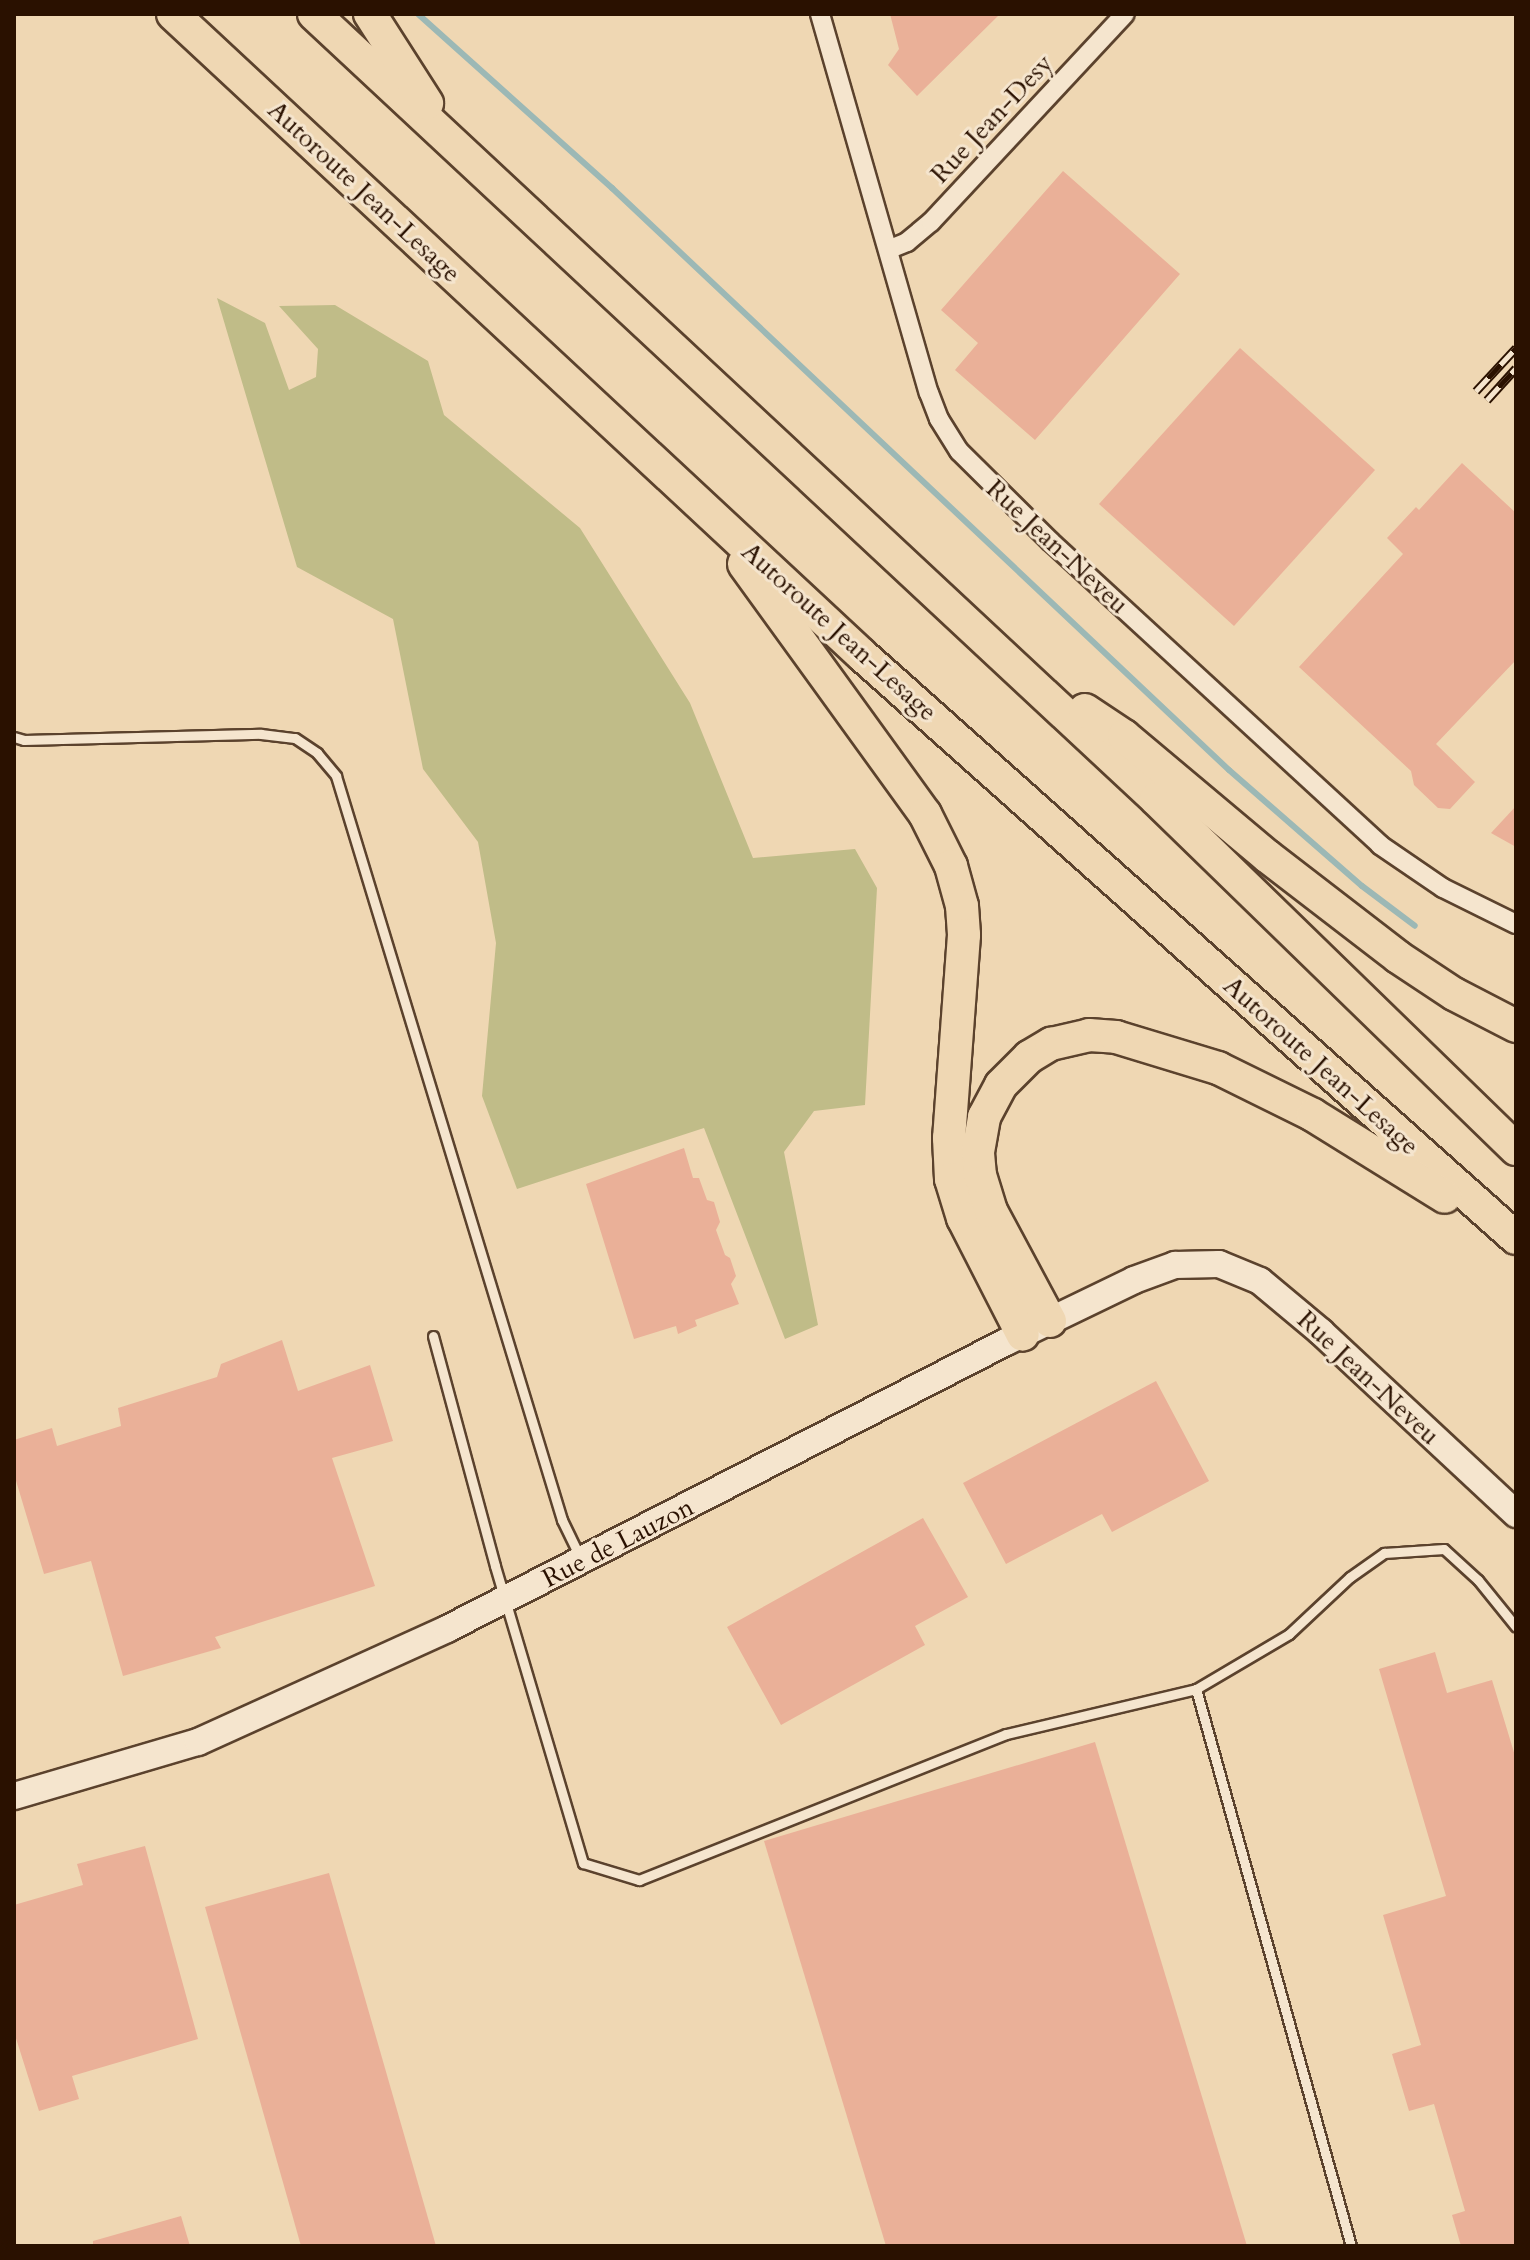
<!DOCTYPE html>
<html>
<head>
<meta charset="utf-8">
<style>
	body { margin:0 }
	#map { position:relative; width:1530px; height:2260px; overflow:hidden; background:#efd7b3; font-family:Cardo,serif }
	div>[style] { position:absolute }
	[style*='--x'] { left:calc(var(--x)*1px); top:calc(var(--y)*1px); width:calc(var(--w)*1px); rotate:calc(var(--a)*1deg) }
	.green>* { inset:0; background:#c0bc88 }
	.stream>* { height:6px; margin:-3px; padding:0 3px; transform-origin:3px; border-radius:3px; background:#9cb8b5 }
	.building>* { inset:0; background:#eab098 }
	.roads { filter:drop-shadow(2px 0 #5b422d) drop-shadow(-2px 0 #5b422d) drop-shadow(0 2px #5b422d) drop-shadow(0 -2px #5b422d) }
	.lane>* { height:9px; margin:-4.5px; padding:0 4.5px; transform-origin:4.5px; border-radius:4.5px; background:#f5e5ce }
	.street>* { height:18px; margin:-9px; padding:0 9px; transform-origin:9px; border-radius:9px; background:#f5e5ce }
	.secondary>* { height:26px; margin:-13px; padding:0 13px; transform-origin:13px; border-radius:13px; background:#f5e5ce }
	.highway>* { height:32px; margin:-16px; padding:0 16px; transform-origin:16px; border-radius:16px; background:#efd7b3 }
	.rail>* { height:9px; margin-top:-4.5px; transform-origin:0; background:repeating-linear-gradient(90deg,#f5e5ce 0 18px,#2a1100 0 36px); box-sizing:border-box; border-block:2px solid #2a1100 }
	span { translate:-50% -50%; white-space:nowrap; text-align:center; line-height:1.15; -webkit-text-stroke:6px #f5e5ce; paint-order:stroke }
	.street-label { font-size:26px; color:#2a1100 }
	.frame { position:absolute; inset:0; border:16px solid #2a1100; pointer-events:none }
</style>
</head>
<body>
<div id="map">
	<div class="green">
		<i style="clip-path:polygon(217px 298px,265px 323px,289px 390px,316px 377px,318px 349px,279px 306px,335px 305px,428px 361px,444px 415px,580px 528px,690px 703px,753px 858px,855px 849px,877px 888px,865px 1105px,814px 1111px,784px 1152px,818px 1325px,785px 1339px,704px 1128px,517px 1189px,482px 1096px,496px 943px,478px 842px,423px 769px,393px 619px,297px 567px)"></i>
	</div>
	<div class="stream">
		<i style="--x:418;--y:14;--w:261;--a:41.9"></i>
		<i style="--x:612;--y:188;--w:848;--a:43.33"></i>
		<i style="--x:1229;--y:770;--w:176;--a:41.1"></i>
		<i style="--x:1362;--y:886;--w:66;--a:37"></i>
	</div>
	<div class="building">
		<i style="clip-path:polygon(890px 14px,1000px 14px,917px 96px,888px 65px,899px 49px)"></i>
		<i style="clip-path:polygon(1063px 171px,1180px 274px,1035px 440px,955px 370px,978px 343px,941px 310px)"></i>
		<i style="clip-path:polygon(1240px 348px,1375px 470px,1234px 626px,1099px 504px)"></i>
		<i style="clip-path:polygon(1462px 463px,1516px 513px,1516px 660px,1436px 744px,1475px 782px,1450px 809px,1438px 808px,1414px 785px,1411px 771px,1299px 667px,1403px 554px,1387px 538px,1416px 507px,1419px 510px)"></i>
		<i style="clip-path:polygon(1516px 806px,1516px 847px,1491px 833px)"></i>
		<i style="clip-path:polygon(684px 1148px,693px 1178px,699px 1178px,707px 1200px,714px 1202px,720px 1222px,716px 1230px,725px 1255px,730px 1258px,736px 1276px,731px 1284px,739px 1304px,695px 1320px,697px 1326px,678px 1334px,676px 1326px,634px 1339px,586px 1184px)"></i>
		<i style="clip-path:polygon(282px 1340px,298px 1391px,370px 1365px,393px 1441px,332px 1458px,375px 1586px,215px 1637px,221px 1648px,123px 1676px,91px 1561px,44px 1574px,14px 1474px,14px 1440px,52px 1428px,57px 1446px,121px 1426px,118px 1408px,217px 1377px,221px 1364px)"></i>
		<i style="clip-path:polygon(1156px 1381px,1209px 1481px,1112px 1532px,1102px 1514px,1006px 1564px,963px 1483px)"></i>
		<i style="clip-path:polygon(923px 1518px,968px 1597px,915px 1626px,925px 1645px,781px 1725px,727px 1627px)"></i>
		<i style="clip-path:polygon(1435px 1652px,1447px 1693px,1492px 1680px,1516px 1759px,1516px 2246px,1461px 2246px,1452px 2215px,1465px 2211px,1434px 2104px,1409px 2111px,1392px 2054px,1421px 2045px,1383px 1915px,1446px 1896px,1379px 1669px)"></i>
		<i style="clip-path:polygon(1095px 1742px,1247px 2246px,886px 2246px,764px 1841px)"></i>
		<i style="clip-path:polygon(145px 1846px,198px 2039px,72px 2076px,79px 2099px,39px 2111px,14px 2032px,14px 1905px,83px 1885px,77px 1864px)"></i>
		<i style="clip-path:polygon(329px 1873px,436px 2246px,301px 2246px,205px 1907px)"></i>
		<i style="clip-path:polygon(181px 2216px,190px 2246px,93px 2246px,93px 2241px)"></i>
	</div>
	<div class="roads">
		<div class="lane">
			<i style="--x:14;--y:737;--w:10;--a:17"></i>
			<i style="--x:24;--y:740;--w:237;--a:-1.5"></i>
			<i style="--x:261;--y:734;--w:34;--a:7"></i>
			<i style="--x:295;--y:738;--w:27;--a:34"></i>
			<i style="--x:317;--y:753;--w:30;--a:50"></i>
			<i style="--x:336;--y:776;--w:778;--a:73.1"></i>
			<i style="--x:562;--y:1520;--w:41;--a:64.1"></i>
			<i style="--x:433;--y:1336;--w:238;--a:74.9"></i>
			<i style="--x:495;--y:1566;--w:310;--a:73.5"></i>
			<i style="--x:583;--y:1863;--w:59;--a:16.9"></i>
			<i style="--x:639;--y:1880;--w:395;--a:-21.7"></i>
			<i style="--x:1006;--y:1734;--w:195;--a:-13.3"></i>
			<i style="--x:1196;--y:1689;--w:108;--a:-30.6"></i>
			<i style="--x:1289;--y:1634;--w:83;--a:-43.1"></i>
			<i style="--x:1350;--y:1577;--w:42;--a:-35.2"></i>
			<i style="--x:1384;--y:1553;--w:60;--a:-3.8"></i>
			<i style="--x:1444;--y:1549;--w:46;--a:42.4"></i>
			<i style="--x:1478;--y:1580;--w:60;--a:51"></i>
			<i style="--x:1196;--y:1689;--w:578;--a:74.45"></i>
		</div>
		<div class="street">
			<i style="--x:820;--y:14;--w:394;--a:74"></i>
			<i style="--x:929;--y:393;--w:28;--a:69"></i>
			<i style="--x:939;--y:419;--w:38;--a:58"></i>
			<i style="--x:959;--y:451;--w:129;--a:44.7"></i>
			<i style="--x:1051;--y:542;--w:447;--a:42.6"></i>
			<i style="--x:1380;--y:845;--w:76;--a:34.3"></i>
			<i style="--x:1443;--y:888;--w:81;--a:26.3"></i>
			<i style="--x:890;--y:249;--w:18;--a:-22"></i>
			<i style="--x:907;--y:242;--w:31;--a:-40"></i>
			<i style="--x:931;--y:222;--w:284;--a:-47"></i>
		</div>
		<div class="secondary">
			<i style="--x:14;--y:1796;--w:192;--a:-16.4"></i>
			<i style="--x:198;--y:1742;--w:273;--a:-24.4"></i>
			<i style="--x:447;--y:1629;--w:628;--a:-27.18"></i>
			<i style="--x:1006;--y:1342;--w:142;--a:-25.8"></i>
			<i style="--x:1134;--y:1280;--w:44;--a:-20.1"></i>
			<i style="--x:1175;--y:1265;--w:44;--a:-1.3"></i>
			<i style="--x:1219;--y:1264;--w:44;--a:22.5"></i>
			<i style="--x:1260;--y:1281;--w:80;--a:39.9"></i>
			<i style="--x:1321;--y:1332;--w:267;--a:43"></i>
		</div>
		<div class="highway">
			<i style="--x:173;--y:14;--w:941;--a:42.93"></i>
			<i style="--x:862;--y:655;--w:876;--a:41.72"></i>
			<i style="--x:314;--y:14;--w:1151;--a:42.99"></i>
			<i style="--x:1156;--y:799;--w:502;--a:44.19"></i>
			<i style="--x:370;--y:14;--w:106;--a:57.4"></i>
			<i style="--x:744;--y:564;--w:309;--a:54.1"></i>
			<i style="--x:925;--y:814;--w:58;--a:63.4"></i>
			<i style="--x:951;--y:866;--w:41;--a:74.6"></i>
			<i style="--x:962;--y:906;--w:29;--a:86"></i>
			<i style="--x:964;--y:935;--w:204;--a:94.2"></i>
			<i style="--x:949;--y:1138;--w:41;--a:87.2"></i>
			<i style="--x:951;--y:1179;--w:41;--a:72.9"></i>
			<i style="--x:963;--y:1218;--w:131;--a:62.9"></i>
			<i style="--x:1085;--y:710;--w:47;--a:33.7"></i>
			<i style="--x:1124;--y:736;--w:187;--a:40"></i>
			<i style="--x:1267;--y:856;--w:165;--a:37.6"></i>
			<i style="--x:1398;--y:957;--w:67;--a:33.5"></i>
			<i style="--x:1454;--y:994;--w:70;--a:27.3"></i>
			<i style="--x:1050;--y:1321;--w:125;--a:-118.2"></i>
			<i style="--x:991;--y:1211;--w:37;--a:-107"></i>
			<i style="--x:980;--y:1176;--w:24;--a:-95"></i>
			<i style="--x:978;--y:1152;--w:36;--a:-80"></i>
			<i style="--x:984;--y:1117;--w:36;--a:-62"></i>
			<i style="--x:1001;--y:1085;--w:40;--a:-45"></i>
			<i style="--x:1029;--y:1057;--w:26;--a:-31"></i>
			<i style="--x:1051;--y:1044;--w:39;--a:-13"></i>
			<i style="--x:1089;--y:1035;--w:27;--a:4"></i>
			<i style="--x:1116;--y:1037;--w:107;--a:16.9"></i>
			<i style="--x:1218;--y:1068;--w:106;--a:26.3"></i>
			<i style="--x:1313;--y:1115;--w:155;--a:31.8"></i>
		</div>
	</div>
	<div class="rail">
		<i style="--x:1476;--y:391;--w:59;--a:-47.1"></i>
		<i style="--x:1487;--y:400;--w:43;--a:-47.8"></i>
	</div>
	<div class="street-label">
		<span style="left:992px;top:119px;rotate:-47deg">Rue Jean-Desy</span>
		<span style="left:364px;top:192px;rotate:43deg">Autoroute Jean-Lesage</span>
		<span style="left:1057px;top:547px;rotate:43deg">Rue Jean-Neveu</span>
		<span style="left:839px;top:632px;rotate:42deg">Autoroute Jean-Lesage</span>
		<span style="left:1321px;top:1066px;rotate:42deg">Autoroute Jean-Lesage</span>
		<span style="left:1368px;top:1378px;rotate:43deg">Rue Jean-Neveu</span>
		<span style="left:618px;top:1543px;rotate:-27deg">Rue de Lauzon</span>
	</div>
	<div class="frame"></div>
</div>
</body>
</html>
